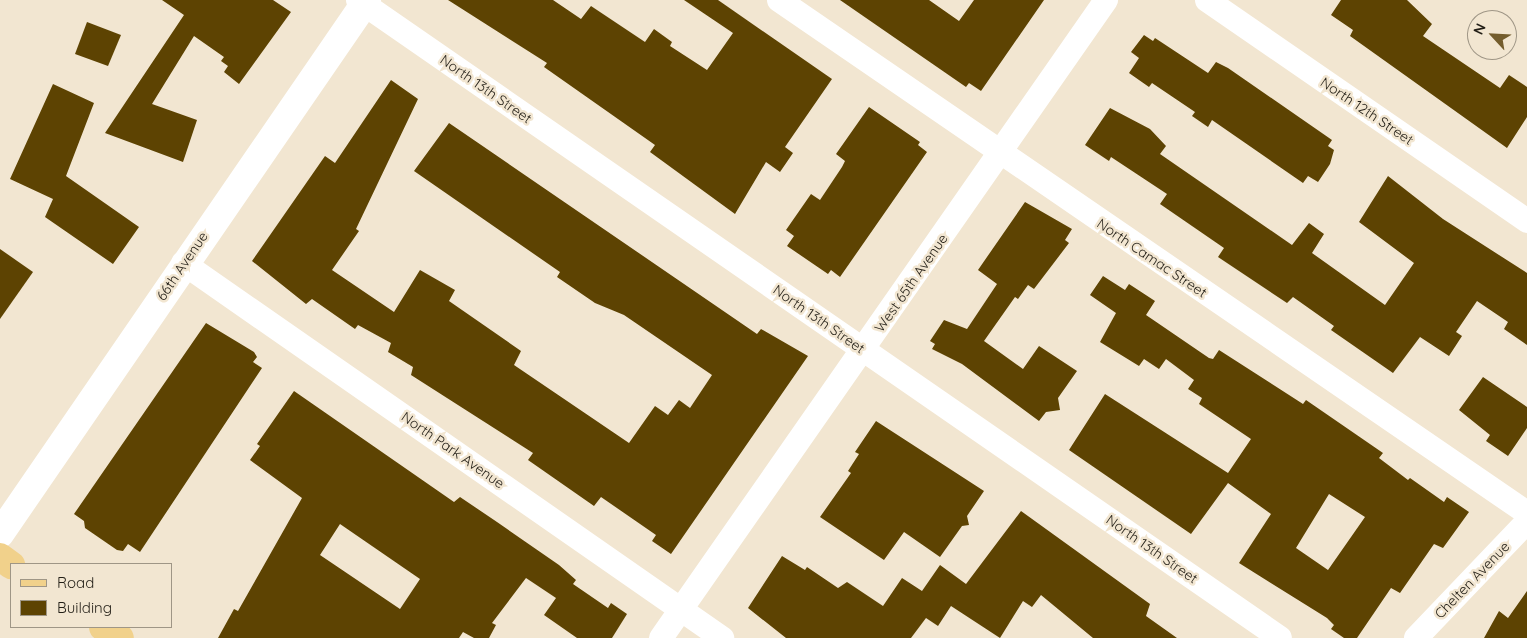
<!DOCTYPE html>
<html>
<head>
<meta charset="utf-8">
<style>
	body { margin:0 }
	#map { position:relative; width:1527px; height:638px; overflow:hidden; background:#f2e6d1; font-family:Quicksand,sans-serif }
	div>[style] { position:absolute }
	[style*='--x'] { left:calc(var(--x)*1px); top:calc(var(--y)*1px); width:calc(var(--w)*1px); rotate:calc(var(--a)*1deg) }
	.building>* { inset:0; background:#5d4302 }
	.minor>* { height:24px; margin:-12px; padding:0 12px; transform-origin:12px; border-radius:12px; background:#fff }
	.tertiary>* { height:28px; margin:-14px; padding:0 14px; transform-origin:14px; border-radius:14px; background:#fff }
	.primary>* { height:28px; margin:-14px; padding:0 14px; transform-origin:14px; border-radius:14px; background:#f1d18b }
	span { translate:-50% -50%; white-space:nowrap; text-align:center; line-height:1.15; -webkit-text-stroke:5px #f2e6d1; paint-order:stroke }
	.street-label { font-size:14px; color:#221e16 }
	.legend { position:absolute; left:10px; top:563px; width:162px; height:65px; box-sizing:border-box; background:#f2e6d1; border:1px solid #9f9686; margin:0; padding:6px 9px; list-style:none; font-size:15px; color:#221e16 }
	.legend li { display:flex; align-items:center; gap:10px; height:25px }
	.legend b { width:25px; border:1px solid #9f9686 }
	.north { position:absolute; left:1467px; top:10px; width:50px; height:50px; box-sizing:border-box; background:#f2e6d1; border:1px solid #9f9686; border-radius:50%; rotate:295deg; font-size:14px; font-weight:700; line-height:20px; text-align:center; color:#221e16 }
	.north::after { content:''; display:block; margin:auto; width:18px; height:22px; background:#745d2d; clip-path:polygon(50% 0,100% 100%,50% 72%,0 100%) }
</style>
</head>
<body>
<div id="map">
	<div class="building">
		<i style="clip-path:polygon(162px 0,273px 0,291px 12px,239px 84px,224px 72px,228px 66px,221px 61px,224px 57px,194px 36px,152px 104px,197px 120px,183px 162px,105px 133px,184px 15px)"></i>
		<i style="clip-path:polygon(448px 0,553px 0,581px 19px,591px 6px,645px 42px,654px 29px,672px 42px,670px 46px,707px 70px,733px 33px,684px 0,718px 0,832px 79px,785px 147px,793px 153px,780px 172px,766px 162px,735px 214px,650px 152px,655px 145px,544px 67px,547px 63px)"></i>
		<i style="clip-path:polygon(840px 0,929px 0,959px 21px,974px 0,1044px 0,981px 91px,969px 83px,966px 87px)"></i>
		<i style="clip-path:polygon(1341px 0,1407px 0,1432px 24px,1423px 36px,1500px 88px,1509px 75px,1527px 87px,1527px 117px,1507px 148px,1350px 36px,1353px 30px,1331px 15px)"></i>
		<i style="clip-path:polygon(87px 22px,121px 35px,108px 66px,75px 54px)"></i>
		<i style="clip-path:polygon(1144px 35px,1153px 41px,1155px 38px,1208px 73px,1216px 62px,1228px 68px,1332px 140px,1328px 146px,1334px 150px,1330px 164px,1318px 182px,1308px 176px,1303px 183px,1212px 120px,1208px 127px,1192px 116px,1195px 112px,1152px 83px,1149px 87px,1129px 73px,1139px 58px,1131px 52px)"></i>
		<i style="clip-path:polygon(391px 80px,418px 99px,356px 229px,359px 231px,332px 270px,394px 312px,420px 270px,455px 290px,449px 301px,521px 351px,514px 365px,629px 443px,655px 406px,668px 415px,679px 400px,690px 408px,712px 375px,624px 315px,595px 303px,557px 277px,560px 272px,414px 171px,449px 123px,757px 334px,761px 329px,808px 356px,671px 554px,652px 541px,656px 535px,601px 497px,594px 506px,528px 460px,533px 453px,411px 375px,413px 367px,388px 352px,391px 343px,358px 325px,355px 329px,312px 299px,306px 304px,252px 261px,325px 156px,335px 163px)"></i>
		<i style="clip-path:polygon(53px 84px,94px 103px,66px 176px,139px 227px,113px 264px,45px 217px,53px 199px,10px 179px)"></i>
		<i style="clip-path:polygon(869px 107px,920px 142px,918px 145px,927px 152px,840px 277px,831px 270px,828px 274px,787px 246px,794px 236px,786px 230px,811px 194px,820px 200px,842px 167px,845px 161px,836px 154px)"></i>
		<i style="clip-path:polygon(1110px 108px,1150px 129px,1166px 146px,1160px 154px,1292px 245px,1309px 223px,1324px 234px,1312px 253px,1385px 305px,1414px 263px,1359px 222px,1388px 176px,1443px 219px,1527px 273px,1527px 345px,1504px 329px,1508px 322px,1477px 301px,1456px 332px,1462px 336px,1449px 356px,1420px 337px,1393px 373px,1331px 330px,1334px 326px,1293px 297px,1287px 303px,1218px 257px,1224px 248px,1160px 204px,1167px 194px,1111px 157px,1109px 161px,1085px 145px)"></i>
		<i style="clip-path:polygon(1025px 202px,1072px 229px,1065px 240px,1069px 243px,1034px 289px,1028px 285px,1018px 299px,1015px 297px,984px 341px,1023px 369px,1039px 346px,1077px 371px,1058px 398px,1060px 410px,1046px 412px,1039px 421px,962px 364px,932px 349px,935px 344px,930px 341px,944px 320px,967px 329px,997px 284px,978px 270px)"></i>
		<i style="clip-path:polygon(0 249px,33px 272px,0 319px)"></i>
		<i style="clip-path:polygon(evenodd,1103px 276px,1125px 290px,1129px 284px,1155px 301px,1146px 315px,1209px 358px,1213px 359px,1219px 350px,1303px 404px,1306px 400px,1383px 453px,1379px 458px,1408px 480px,1410px 478px,1444px 502px,1447px 497px,1469px 512px,1443px 548px,1434px 544px,1400px 593px,1391px 588px,1357px 638px,1344px 638px,1331px 629px,1334px 625px,1327px 618px,1239px 563px,1271px 514px,1228px 483px,1191px 534px,1069px 450px,1105px 394px,1228px 473px,1251px 439px,1199px 404px,1202px 398px,1188px 389px,1194px 380px,1166px 359px,1159px 369px,1144px 359px,1139px 366px,1100px 342px,1116px 313px,1090px 295px,1103px 276px,1329px 494px,1365px 517px,1328px 570px,1296px 548px,1329px 494px)"></i>
		<i style="clip-path:polygon(206px 323px,254px 352px,257px 357px,253px 362px,262px 368px,140px 552px,128px 544px,123px 551px,117px 550px,85px 528px,84px 521px,74px 514px)"></i>
		<i style="clip-path:polygon(1483px 377px,1527px 407px,1527px 428px,1508px 456px,1486px 441px,1490px 435px,1459px 410px)"></i>
		<i style="clip-path:polygon(evenodd,294px 391px,454px 502px,460px 497px,497px 522px,559px 565px,576px 580px,573px 584px,608px 608px,611px 603px,627px 614px,612px 638px,577px 638px,544px 615px,556px 598px,526px 578px,492px 623px,496px 625px,489px 638px,474px 638px,463px 632px,459px 638px,218px 638px,234px 609px,238px 611px,302px 498px,250px 460px,260px 446px,257px 444px,294px 391px,340px 524px,420px 579px,400px 609px,320px 555px,340px 524px)"></i>
		<i style="clip-path:polygon(876px 421px,984px 491px,967px 516px,969px 525px,962px 526px,940px 557px,904px 532px,884px 560px,820px 517px,851px 473px,848px 471px,859px 454px,855px 452px)"></i>
		<i style="clip-path:polygon(1021px 511px,1150px 604px,1146px 616px,1177px 638px,1093px 638px,1041px 595px,1032px 607px,1023px 601px,1000px 638px,951px 606px,938px 626px,926px 618px,911px 638px,786px 638px,748px 608px,782px 556px,805px 570px,807px 567px,838px 588px,847px 582px,883px 606px,902px 578px,922px 591px,940px 565px,966px 584px)"></i>
		<i style="clip-path:polygon(1527px 591px,1527px 638px,1484px 638px,1499px 611px,1508px 618px)"></i>
	</div>
	<div class="minor">
		<i style="--x:358;--y:0;--w:1121;--a:34.68"></i>
		<i style="--x:779;--y:0;--w:907;--a:34.44"></i>
		<i style="--x:1207;--y:0;--w:389;--a:34.6"></i>
		<i style="--x:183;--y:263;--w:657;--a:34.83"></i>
		<i style="--x:661;--y:638;--w:778;--a:-55.1"></i>
		<i style="--x:1416;--y:638;--w:161;--a:-46.3"></i>
	</div>
	<div class="tertiary">
		<i style="--x:0;--y:534;--w:648;--a:-55.5"></i>
	</div>
	<div class="primary">
		<i style="--x:0;--y:557;--w:14;--a:36"></i>
		<i style="--x:103;--y:627;--w:20;--a:33"></i>
	</div>
	<div class="street-label">
		<span style="left:486px;top:89px;rotate:35deg">North 13th Street</span>
		<span style="left:1367px;top:111px;rotate:34deg">North 12th Street</span>
		<span style="left:1152px;top:258px;rotate:34deg">North Camac Street</span>
		<span style="left:182px;top:266px;rotate:-56deg">66th Avenue</span>
		<span style="left:911px;top:283px;rotate:-55deg">West 65th Avenue</span>
		<span style="left:819px;top:319px;rotate:35deg">North 13th Street</span>
		<span style="left:453px;top:450px;rotate:35deg">North Park Avenue</span>
		<span style="left:1152px;top:549px;rotate:35deg">North 13th Street</span>
		<span style="left:1472px;top:580px;rotate:-46deg">Chelten Avenue</span>
	</div>
	<ul class="legend">
	<li><b style="height:6px;background:#f1d18b"></b>Road</li>
	<li><b style="height:14px;background:#5d4302"></b>Building</li>
	</ul>
	<div class="north">N</div>
</div>
</body>
</html>
